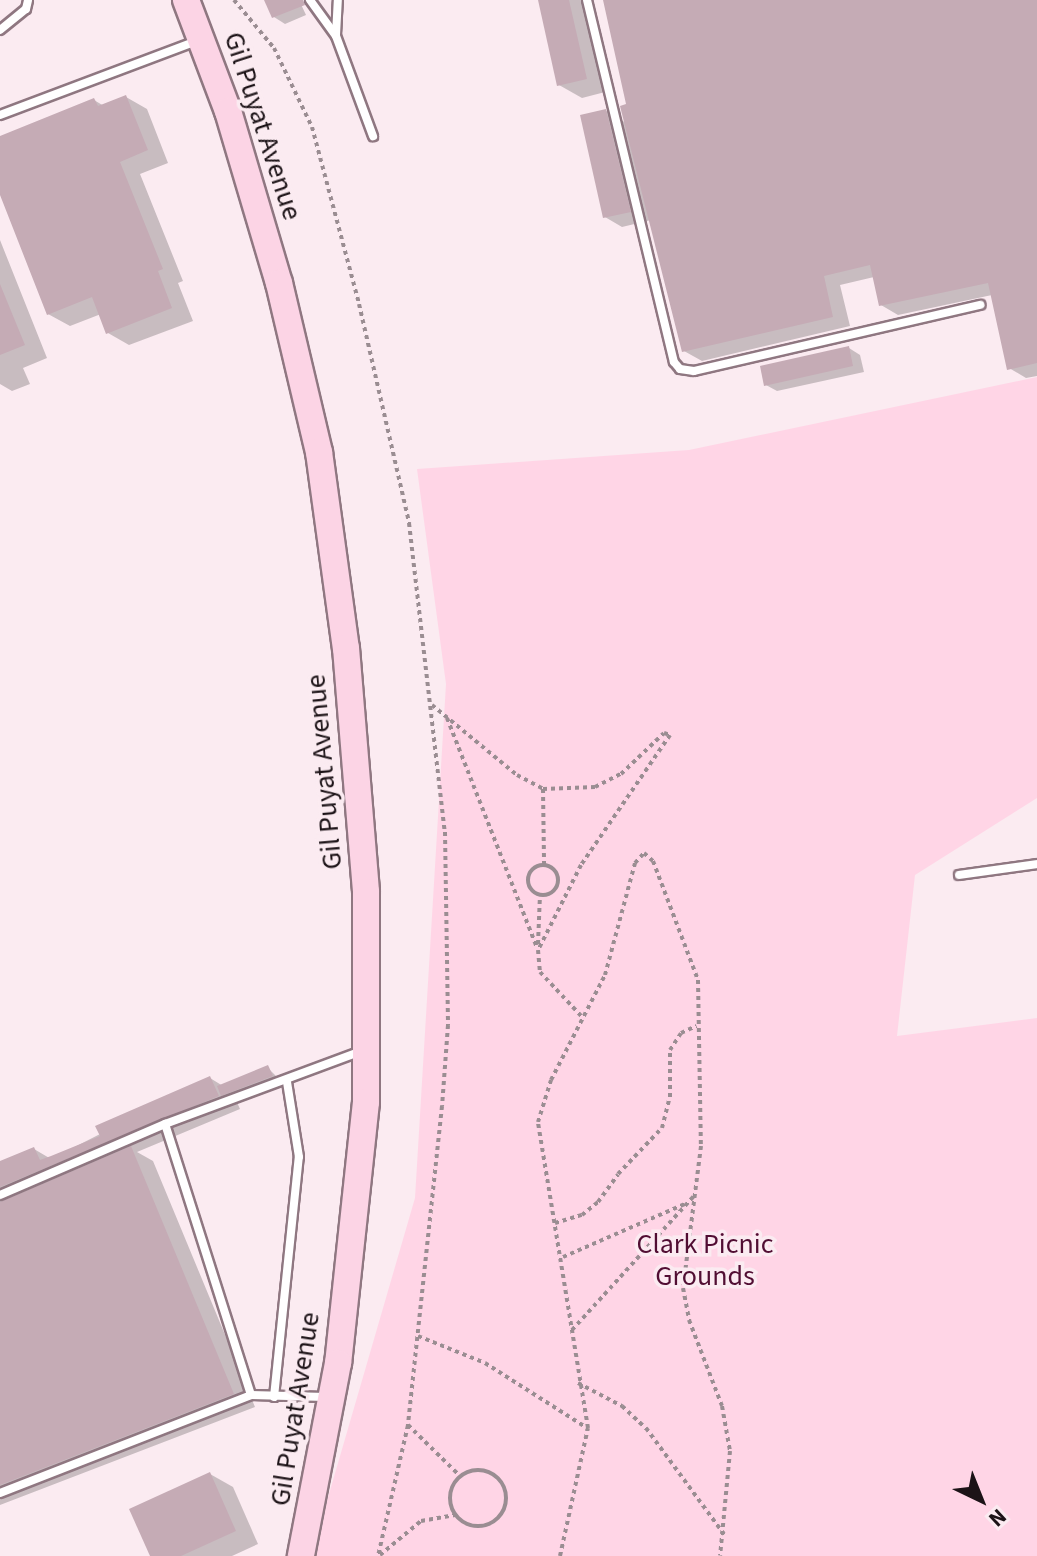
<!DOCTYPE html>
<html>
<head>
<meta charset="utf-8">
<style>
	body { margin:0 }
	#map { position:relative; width:1037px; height:1556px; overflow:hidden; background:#fbebf1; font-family:"Source Sans 3",sans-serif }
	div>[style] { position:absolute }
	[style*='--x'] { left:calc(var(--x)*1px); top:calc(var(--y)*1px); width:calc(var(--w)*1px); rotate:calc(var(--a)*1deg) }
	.green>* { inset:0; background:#ffd5e6 }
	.shadow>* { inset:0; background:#0003 }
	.building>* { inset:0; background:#c5abb5 }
	.path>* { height:4px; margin-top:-2px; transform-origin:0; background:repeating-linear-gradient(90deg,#9a8d92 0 4px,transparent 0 8px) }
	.path>.ring { margin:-2px; padding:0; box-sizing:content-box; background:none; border:4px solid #9a8d92; border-radius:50% }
	.roads { filter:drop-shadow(2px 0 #8f7781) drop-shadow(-2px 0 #8f7781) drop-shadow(0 2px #8f7781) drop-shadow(0 -2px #8f7781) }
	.lane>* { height:8px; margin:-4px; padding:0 4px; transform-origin:4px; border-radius:4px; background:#fff }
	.primary>* { height:26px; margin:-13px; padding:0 13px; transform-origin:13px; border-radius:13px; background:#fcd4e5 }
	span { translate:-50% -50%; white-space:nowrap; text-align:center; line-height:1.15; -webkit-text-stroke:7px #fbebf1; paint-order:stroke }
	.street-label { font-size:28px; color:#1c1317 }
	.park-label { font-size:28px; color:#510e33 }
	.north { position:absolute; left:941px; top:1460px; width:80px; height:80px; -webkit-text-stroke:6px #fbebf1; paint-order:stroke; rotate:137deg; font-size:22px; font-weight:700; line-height:32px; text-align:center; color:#1c1317 }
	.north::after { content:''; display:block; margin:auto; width:28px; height:36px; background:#1c1317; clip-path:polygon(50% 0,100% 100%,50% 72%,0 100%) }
</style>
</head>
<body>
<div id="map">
	<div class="green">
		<i style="clip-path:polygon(1037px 377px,1037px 798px,915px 875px,897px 1036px,1037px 1018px,1037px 1556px,311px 1556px,415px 1198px,446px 684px,417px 469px,689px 450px)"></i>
	</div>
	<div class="shadow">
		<i style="clip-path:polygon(266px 0,299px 0,306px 15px,285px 24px,274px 17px)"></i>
		<i style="clip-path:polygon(540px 0,588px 0,609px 91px,582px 98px,559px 85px)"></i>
		<i style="clip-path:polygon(605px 0,1037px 0,1037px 376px,1026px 378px,1009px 368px,992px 295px,898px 315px,881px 305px,874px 277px,840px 285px,850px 326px,702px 361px,684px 351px,651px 220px,622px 227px,605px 217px,606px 111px,626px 123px,629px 105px)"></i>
		<i style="clip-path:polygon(126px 97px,147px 109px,168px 163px,140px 174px,183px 281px,178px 283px,193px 321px,129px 345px,108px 333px,101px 314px,70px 326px,48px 314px,0 189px,0 137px,94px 100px,104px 106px)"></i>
		<i style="clip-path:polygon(0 240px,47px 358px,23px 368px,30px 384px,12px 391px,0 384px)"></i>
		<i style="clip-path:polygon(849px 348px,860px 355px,864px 372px,777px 391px,766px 385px)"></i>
		<i style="clip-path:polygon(268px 1068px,283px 1083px,236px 1100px,240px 1109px,137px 1152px,153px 1161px,255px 1407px,0 1505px,0 1163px,34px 1149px,51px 1159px,210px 1078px,223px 1086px)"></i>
		<i style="clip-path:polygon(210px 1474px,233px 1487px,258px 1544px,232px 1556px,153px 1556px)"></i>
	</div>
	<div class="building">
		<i style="clip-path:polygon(264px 0,303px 0,305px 5px,272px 18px)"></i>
		<i style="clip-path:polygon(538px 0,569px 0,587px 79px,557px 86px)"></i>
		<i style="clip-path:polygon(603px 0,1037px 0,1037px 363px,1007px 370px,988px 283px,879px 306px,870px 265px,824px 276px,833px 317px,682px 352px,620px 106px,626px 104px)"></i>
		<i style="clip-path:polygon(126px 95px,148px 150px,120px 162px,163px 269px,158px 271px,172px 308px,106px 334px,92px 297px,47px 315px,0 195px,0 136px,94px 98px,98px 106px)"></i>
		<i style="clip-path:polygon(606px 109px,631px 212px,603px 218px,580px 115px)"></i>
		<i style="clip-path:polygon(0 284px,25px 345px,0 355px)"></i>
		<i style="clip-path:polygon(849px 346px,853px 366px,764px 386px,760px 366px)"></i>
		<i style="clip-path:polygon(268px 1065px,273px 1076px,221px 1096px,217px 1086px)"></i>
		<i style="clip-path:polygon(210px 1076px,219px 1096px,0 1187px,0 1161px,34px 1147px,40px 1160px,51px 1156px,100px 1136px,95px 1126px)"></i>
		<i style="clip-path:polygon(131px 1146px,234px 1394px,0 1485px,0 1202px)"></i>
		<i style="clip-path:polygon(210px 1472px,236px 1531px,181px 1556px,150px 1556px,129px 1509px)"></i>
	</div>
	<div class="path">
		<i style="--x:234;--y:0;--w:62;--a:50.2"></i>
		<i style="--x:274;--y:48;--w:88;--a:64.3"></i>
		<i style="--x:312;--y:127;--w:183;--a:75.1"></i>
		<i style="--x:359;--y:304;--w:225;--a:77.1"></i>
		<i style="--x:409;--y:523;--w:311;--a:83.4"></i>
		<i style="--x:445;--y:832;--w:193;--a:89.1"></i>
		<i style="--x:448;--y:1025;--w:81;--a:94.2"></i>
		<i style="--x:442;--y:1106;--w:321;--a:96.1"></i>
		<i style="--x:408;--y:1425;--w:134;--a:102.9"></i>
		<i style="--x:432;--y:705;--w:110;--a:39.5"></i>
		<i style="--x:517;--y:775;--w:30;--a:28"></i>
		<i style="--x:543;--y:789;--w:52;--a:-2.2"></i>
		<i style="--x:595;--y:787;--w:29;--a:-27"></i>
		<i style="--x:621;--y:774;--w:59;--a:-43.6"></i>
		<i style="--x:664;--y:733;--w:6;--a:18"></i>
		<i style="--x:670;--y:735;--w:158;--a:124.4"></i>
		<i style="--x:581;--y:865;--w:95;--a:116.8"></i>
		<i style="--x:538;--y:950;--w:22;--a:85"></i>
		<i style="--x:540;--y:972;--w:64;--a:46.9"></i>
		<i style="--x:447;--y:718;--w:247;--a:68.6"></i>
		<i style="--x:543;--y:789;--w:75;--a:89.2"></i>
		<i class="ring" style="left:528px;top:865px;width:26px;height:26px"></i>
		<i style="--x:538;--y:944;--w:49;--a:-87.7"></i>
		<i style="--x:555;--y:1223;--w:28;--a:-17"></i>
		<i style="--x:582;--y:1215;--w:21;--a:-39"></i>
		<i style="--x:598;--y:1202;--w:34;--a:-54"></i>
		<i style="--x:618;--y:1174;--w:64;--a:-46.3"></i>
		<i style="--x:662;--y:1128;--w:32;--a:-76"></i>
		<i style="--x:670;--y:1097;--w:47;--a:-90"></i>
		<i style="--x:670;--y:1050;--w:20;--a:-57"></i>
		<i style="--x:681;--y:1033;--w:17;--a:-25"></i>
		<i style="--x:563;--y:1257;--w:135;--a:-23.5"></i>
		<i style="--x:572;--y:1330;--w:181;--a:-47.7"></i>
		<i style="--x:418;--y:1336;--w:72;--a:21.9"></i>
		<i style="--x:485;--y:1363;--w:121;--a:32.5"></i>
		<i style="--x:578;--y:1383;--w:50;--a:27.6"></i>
		<i style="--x:622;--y:1406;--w:33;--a:43"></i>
		<i style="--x:646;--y:1428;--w:132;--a:53.7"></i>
		<i style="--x:408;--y:1425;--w:73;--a:44.4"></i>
		<i class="ring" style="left:450px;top:1470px;width:52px;height:52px"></i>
		<i style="--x:380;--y:1555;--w:53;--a:-39.7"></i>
		<i style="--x:421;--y:1521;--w:36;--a:-10"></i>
		<i style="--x:560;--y:1556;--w:131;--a:-77.7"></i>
		<i style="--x:588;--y:1428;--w:310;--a:-99.3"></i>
		<i style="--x:538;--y:1122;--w:44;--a:-72.8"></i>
		<i style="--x:551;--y:1080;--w:118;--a:-62.8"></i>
		<i style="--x:605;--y:975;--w:116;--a:-75"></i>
		<i style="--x:635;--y:863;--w:13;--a:-48"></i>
		<i style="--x:644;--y:853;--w:12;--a:42"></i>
		<i style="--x:653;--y:861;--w:127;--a:69.3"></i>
		<i style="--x:698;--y:980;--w:166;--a:89"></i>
		<i style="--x:701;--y:1146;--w:143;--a:97.2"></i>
		<i style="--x:683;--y:1288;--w:33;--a:79"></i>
		<i style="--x:689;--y:1320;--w:92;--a:69"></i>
		<i style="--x:722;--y:1406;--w:46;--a:79.9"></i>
		<i style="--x:730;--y:1451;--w:105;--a:95.4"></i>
	</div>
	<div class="roads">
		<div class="lane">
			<i style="--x:310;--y:0;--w:44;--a:54.2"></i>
			<i style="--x:336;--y:36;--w:107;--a:69.7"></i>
			<i style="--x:587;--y:0;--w:372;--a:76.5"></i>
			<i style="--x:674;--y:362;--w:9;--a:49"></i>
			<i style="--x:680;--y:369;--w:14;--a:8"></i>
			<i style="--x:694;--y:371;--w:294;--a:-13"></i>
			<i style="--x:0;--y:30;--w:33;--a:-39"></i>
			<i style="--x:26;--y:9;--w:9;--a:-77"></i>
			<i style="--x:336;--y:35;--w:35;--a:-87"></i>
			<i style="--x:0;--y:115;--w:210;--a:-20.6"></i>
			<i style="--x:959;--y:875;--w:79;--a:-8"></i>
			<i style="--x:0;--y:1195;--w:180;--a:-23.3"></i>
			<i style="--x:251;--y:1395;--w:75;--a:1.5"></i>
			<i style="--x:274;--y:1397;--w:241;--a:-84.1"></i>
			<i style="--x:299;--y:1157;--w:76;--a:-99.1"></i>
			<i style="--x:0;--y:1493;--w:269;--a:-21.3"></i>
			<i style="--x:251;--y:1395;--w:284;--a:-107.6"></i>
			<i style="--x:165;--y:1124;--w:209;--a:-20.4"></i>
		</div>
		<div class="primary">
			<i style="--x:186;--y:0;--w:119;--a:69.3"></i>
			<i style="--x:228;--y:111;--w:179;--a:73.5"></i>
			<i style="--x:279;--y:283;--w:174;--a:76.7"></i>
			<i style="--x:319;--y:452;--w:198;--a:82.2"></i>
			<i style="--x:346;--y:648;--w:245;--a:85.3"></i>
			<i style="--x:366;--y:892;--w:210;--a:90"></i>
			<i style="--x:366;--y:1102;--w:262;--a:96.1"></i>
			<i style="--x:338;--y:1363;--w:197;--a:100.9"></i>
		</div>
	</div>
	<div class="street-label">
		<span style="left:263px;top:126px;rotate:72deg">Gil Puyat Avenue</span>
		<span style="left:324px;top:772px;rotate:-95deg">Gil Puyat Avenue</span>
		<span style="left:295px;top:1409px;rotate:-81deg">Gil Puyat Avenue</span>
	</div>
	<div class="park-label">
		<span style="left:705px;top:1260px">Clark Picnic<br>Grounds</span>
	</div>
	<div class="north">N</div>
</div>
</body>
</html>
